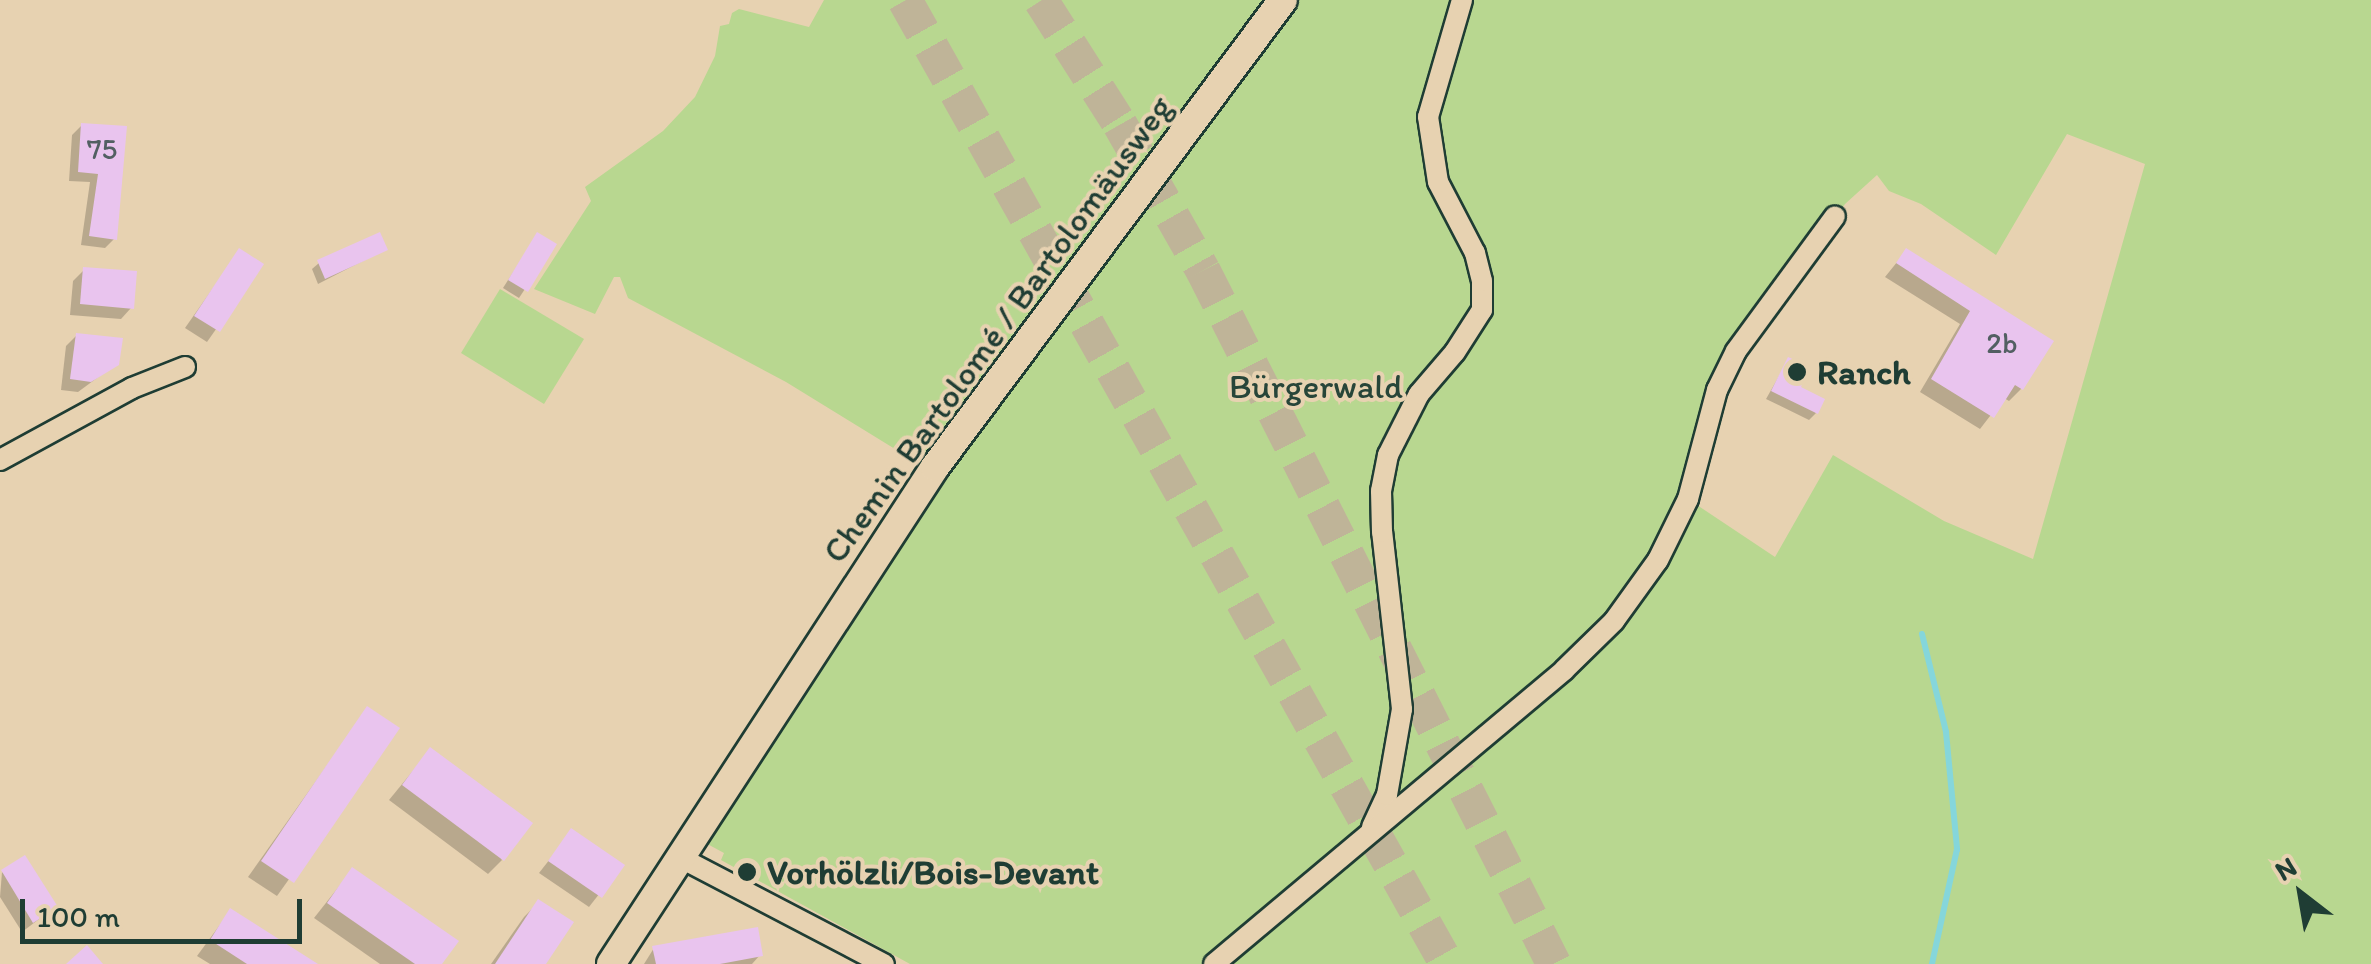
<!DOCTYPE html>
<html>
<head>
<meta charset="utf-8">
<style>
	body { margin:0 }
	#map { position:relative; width:2371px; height:964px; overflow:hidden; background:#e7d2b1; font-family:Itim,sans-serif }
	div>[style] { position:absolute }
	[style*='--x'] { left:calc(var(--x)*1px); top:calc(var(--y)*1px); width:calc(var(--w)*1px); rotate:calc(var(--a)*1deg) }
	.green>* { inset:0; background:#b8d790 }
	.shadow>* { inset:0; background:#0003 }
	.stream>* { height:6px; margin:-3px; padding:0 3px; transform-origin:3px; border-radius:3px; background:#85d6db }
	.building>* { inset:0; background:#e9c4ee }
	.highway-tunnel>* { height:35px; margin-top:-17.5px; transform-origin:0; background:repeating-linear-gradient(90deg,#bfb498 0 35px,transparent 0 53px) }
	.roads { filter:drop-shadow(2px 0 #1f3d34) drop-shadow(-2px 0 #1f3d34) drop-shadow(0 2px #1f3d34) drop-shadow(0 -2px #1f3d34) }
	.street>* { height:20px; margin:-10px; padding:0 10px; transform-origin:10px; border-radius:10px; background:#e7d2b1 }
	.secondary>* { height:28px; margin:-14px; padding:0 14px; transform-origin:14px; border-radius:14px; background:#e7d2b1 }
	.dots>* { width:28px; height:28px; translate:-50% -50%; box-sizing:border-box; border:5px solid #e7d2b1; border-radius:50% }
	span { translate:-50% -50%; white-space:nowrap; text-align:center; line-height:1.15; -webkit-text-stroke:8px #e7d2b1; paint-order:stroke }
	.number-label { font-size:30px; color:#525f62 }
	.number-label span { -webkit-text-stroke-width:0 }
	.street-label { font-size:35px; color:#1f3d34 }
	.poi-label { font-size:35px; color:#1f3d34; font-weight:700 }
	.left { translate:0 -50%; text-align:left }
	.park-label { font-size:35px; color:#274539 }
	.north { position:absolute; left:2251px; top:844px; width:100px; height:100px; -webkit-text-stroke:8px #e7d2b1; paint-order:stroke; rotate:329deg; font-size:28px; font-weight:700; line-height:40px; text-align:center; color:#1f3d34 }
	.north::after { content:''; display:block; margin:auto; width:35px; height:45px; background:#1f3d34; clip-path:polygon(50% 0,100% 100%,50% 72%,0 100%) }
	.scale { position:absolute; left:20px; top:899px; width:282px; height:45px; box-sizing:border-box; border:5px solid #1f3d34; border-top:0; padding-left:12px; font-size:30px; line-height:35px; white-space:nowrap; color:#1f3d34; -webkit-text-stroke:8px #e7d2b1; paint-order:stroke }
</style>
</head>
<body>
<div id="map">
	<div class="green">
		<i style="clip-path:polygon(evenodd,824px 0,2371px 0,2371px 964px,910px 964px,721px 860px,724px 853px,700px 840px,921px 465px,786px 382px,628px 298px,620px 277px,614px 277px,595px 314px,534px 289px,591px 201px,585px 187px,663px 131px,695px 97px,715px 56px,720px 26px,729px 24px,732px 13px,739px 9px,809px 27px,824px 0,2067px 134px,2145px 164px,2033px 559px,1944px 521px,1833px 455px,1775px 557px,1688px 499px,1736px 351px,1845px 204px,1877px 175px,1889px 191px,1921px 204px,1996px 255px,2067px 134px)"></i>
		<i style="clip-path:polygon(500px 289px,584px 339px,544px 404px,461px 353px)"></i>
	</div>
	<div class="shadow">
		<i style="clip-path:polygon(82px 125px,125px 128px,114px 239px,105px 248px,81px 245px,90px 182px,69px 181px,72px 135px)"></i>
		<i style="clip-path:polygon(537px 235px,554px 245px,519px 298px,503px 288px)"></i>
		<i style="clip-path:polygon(386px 249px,318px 284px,312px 269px,319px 263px)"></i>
		<i style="clip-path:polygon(239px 251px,261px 265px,207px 342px,185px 328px)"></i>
		<i style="clip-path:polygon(1906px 251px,2050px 341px,2021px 389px,2009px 401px,2004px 398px,1980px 429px,1920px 392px,1960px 324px,1885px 277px)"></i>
		<i style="clip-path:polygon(84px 270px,131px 308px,121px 319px,70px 315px,73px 281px)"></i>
		<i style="clip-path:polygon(77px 335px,116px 364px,78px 392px,61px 390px,66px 346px)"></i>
		<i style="clip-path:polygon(1788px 360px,1797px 388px,1816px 413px,1809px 420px,1766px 399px)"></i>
		<i style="clip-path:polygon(367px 709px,396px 729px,277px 896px,248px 877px)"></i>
		<i style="clip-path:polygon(430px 750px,502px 860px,488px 874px,389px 800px)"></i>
		<i style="clip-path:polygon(572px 831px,621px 866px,589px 907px,539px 873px)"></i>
		<i style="clip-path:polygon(352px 870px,439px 964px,380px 964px,314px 918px)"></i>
		<i style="clip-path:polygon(2px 872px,55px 907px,22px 932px,0 897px)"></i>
		<i style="clip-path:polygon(539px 902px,542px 964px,491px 964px,524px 917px)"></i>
		<i style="clip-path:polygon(230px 911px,313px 964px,210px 964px,197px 956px)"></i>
		<i style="clip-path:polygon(654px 948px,760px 955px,752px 964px,644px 964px)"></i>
	</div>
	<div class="stream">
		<i style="--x:1922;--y:634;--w:101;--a:76.2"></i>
		<i style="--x:1946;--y:732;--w:118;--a:84.6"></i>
		<i style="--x:1957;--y:849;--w:118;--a:102.3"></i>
	</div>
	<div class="building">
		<i style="clip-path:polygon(81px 123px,127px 126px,117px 240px,89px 236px,98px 174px,78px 172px)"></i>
		<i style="clip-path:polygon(380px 232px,388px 250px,325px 279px,317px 260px)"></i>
		<i style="clip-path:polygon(537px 232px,557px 244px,528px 292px,508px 280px)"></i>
		<i style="clip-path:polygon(239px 248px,264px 264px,220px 332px,194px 316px)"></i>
		<i style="clip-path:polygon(1906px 248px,2054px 341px,2023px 390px,2015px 385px,1994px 418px,1931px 379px,1970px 311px,1896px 263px)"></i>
		<i style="clip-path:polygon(83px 267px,137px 271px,134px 309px,80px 304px)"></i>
		<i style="clip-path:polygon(76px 333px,123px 338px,119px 365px,91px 382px,70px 379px)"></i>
		<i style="clip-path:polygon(1788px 357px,1810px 367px,1801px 387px,1825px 399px,1818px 414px,1771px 391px)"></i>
		<i style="clip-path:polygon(367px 706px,400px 728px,294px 883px,261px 861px)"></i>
		<i style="clip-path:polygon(430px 747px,533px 823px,504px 861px,402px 785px)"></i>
		<i style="clip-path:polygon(571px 828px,625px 865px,602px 898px,548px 861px)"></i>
		<i style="clip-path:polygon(25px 855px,58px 907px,33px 923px,1px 870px)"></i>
		<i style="clip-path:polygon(352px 867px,459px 941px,442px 964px,415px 964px,327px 903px)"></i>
		<i style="clip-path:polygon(538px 899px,574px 922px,546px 964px,495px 964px)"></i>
		<i style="clip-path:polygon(230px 908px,318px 964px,247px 964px,210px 940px)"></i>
		<i style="clip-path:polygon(758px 927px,763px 956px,720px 964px,656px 964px,652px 946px)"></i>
		<i style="clip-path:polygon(87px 945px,103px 964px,66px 964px)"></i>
	</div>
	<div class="highway-tunnel">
		<i style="--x:905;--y:0;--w:1106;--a:60.65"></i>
		<i style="--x:1041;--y:0;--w:147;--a:57.5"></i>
		<i style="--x:1120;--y:124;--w:168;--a:60.4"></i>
		<i style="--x:1203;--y:270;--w:778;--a:63.17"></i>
	</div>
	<div class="roads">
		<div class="street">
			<i style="--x:0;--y:460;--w:150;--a:-28.6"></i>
			<i style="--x:132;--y:388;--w:57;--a:-21.6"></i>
			<i style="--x:1372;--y:827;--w:35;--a:-65"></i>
			<i style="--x:1387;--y:795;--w:87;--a:-80.1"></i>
			<i style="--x:1402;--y:709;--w:178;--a:-96.4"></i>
			<i style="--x:1382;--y:532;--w:41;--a:-91.4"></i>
			<i style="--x:1381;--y:491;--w:37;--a:-79"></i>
			<i style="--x:1388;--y:455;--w:68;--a:-63.1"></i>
			<i style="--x:1419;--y:394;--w:55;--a:-49.4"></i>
			<i style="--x:1455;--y:352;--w:50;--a:-57.3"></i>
			<i style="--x:1482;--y:310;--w:29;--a:-90"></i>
			<i style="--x:1482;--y:281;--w:29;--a:-104"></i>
			<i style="--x:1475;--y:253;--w:80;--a:-117.5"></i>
			<i style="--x:1438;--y:182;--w:66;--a:-98.7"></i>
			<i style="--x:1428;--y:117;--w:122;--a:-73.8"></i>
			<i style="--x:679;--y:857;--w:231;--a:27.6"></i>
			<i style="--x:1214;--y:964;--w:457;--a:-40"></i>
			<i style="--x:1564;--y:670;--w:70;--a:-44.4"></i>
			<i style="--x:1614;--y:621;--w:75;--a:-54.2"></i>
			<i style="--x:1658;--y:560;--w:68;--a:-63.8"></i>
			<i style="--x:1688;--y:499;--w:113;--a:-75.1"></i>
			<i style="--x:1717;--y:390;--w:43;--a:-64"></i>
			<i style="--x:1736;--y:351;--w:167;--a:-53.7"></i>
		</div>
		<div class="secondary">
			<i style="--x:611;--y:964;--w:593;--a:-56.9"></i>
			<i style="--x:935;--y:467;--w:582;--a:-53.31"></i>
		</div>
	</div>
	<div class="dots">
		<i style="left:1797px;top:372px;background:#1f3d34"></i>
		<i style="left:747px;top:872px;background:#1f3d34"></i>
	</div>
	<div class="number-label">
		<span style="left:102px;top:149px">75</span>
		<span style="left:2002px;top:343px">2b</span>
	</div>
	<div class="street-label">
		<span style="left:997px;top:329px;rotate:-54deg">Chemin Bartolomé / Bartolomäusweg</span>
	</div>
	<div class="poi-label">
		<span class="left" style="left:1817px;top:372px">Ranch</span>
		<span class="left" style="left:767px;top:872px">Vorhölzli/Bois-Devant</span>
	</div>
	<div class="park-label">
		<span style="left:1316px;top:386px">Bürgerwald</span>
	</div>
	<div class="north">N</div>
	<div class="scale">100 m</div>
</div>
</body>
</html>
